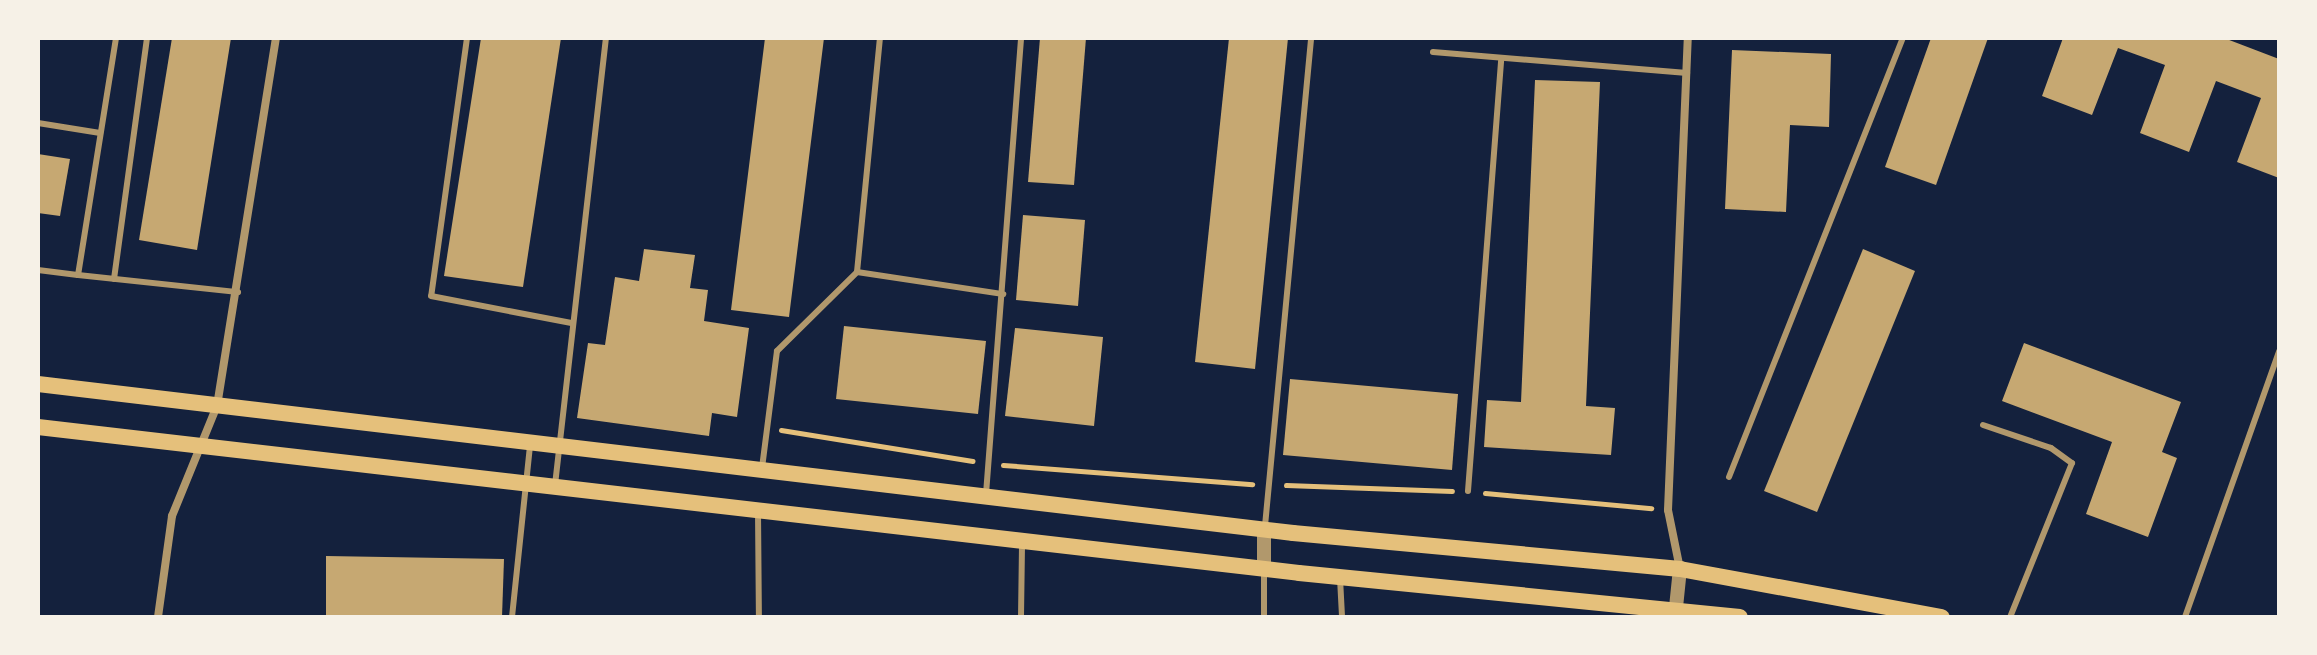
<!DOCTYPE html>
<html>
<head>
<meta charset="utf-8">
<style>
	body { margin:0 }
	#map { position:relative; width:2317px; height:655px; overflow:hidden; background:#14213d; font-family:Raleway,sans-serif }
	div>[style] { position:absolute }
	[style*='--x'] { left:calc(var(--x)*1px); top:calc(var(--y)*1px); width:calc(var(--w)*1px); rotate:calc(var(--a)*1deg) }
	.building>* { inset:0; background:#c6a872 }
	.path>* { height:5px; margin:-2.5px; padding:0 2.5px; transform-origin:2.5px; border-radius:2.5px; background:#e5c07b }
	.service>* { height:6px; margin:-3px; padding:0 3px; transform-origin:3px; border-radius:3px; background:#b1986c }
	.minor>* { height:8px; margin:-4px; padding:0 4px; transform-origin:4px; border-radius:4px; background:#b1986c }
	.tertiary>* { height:14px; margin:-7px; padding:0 7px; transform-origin:7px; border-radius:7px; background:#b1986c }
	.secondary>* { height:16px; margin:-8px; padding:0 8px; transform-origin:8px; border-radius:8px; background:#e5c07b }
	span { translate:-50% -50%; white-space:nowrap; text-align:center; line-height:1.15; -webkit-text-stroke:7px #f6f1e7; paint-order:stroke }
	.frame { position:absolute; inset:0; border:40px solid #f6f1e7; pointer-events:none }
</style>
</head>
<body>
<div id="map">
	<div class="building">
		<i style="clip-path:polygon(172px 38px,231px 38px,197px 250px,139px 240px)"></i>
		<i style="clip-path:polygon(481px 38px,561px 38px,523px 287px,444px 276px)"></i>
		<i style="clip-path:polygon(765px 38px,824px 38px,789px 317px,731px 310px)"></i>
		<i style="clip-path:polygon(1040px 38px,1086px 38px,1074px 185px,1028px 182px)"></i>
		<i style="clip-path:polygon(1229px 38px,1288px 38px,1255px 369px,1195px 362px)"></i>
		<i style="clip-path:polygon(1931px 38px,1988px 38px,1936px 185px,1885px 167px)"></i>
		<i style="clip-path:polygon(2063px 38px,2224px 38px,2279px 59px,2279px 178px,2237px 162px,2261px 98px,2216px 81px,2189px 152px,2140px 133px,2165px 65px,2118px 48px,2092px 115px,2042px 96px)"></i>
		<i style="clip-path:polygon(1732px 50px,1831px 54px,1829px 127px,1790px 125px,1786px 212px,1725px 209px)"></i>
		<i style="clip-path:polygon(1535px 80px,1600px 82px,1586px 406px,1615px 408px,1611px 455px,1484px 447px,1487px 400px,1521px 402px)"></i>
		<i style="clip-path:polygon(38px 154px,70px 159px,60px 216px,38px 213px)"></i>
		<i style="clip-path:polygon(1023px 215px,1085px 220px,1078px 306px,1016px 300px)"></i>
		<i style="clip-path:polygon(644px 249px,695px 255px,690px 288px,708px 290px,704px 321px,749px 328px,737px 417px,712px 413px,709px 436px,577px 418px,588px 343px,605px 345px,615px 277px,639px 281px)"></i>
		<i style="clip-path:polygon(1863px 249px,1915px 271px,1817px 512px,1764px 491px)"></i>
		<i style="clip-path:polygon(844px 326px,986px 341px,978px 414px,836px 399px)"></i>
		<i style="clip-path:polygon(1015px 328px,1103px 337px,1094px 426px,1005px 416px)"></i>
		<i style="clip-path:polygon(2024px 343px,2181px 402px,2162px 452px,2177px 458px,2148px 537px,2086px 514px,2112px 442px,2002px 401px)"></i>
		<i style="clip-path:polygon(1290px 379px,1458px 394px,1452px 470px,1283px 455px)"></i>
		<i style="clip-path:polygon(326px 556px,504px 559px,502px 617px,326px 617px)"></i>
	</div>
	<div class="path">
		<i style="--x:781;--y:430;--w:194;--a:9.2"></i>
		<i style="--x:1003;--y:465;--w:250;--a:4.4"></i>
		<i style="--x:1286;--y:485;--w:166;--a:2.1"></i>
		<i style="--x:1485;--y:493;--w:167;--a:5.2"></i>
	</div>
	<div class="service">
		<i style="--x:116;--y:38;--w:240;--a:99.1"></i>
		<i style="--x:78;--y:275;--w:161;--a:6.1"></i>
		<i style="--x:467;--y:38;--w:260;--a:97.9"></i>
		<i style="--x:431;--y:296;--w:143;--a:10.9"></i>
		<i style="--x:1433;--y:52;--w:255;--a:4.7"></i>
		<i style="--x:38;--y:123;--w:63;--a:9.2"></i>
		<i style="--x:38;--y:270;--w:40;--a:7.1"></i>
		<i style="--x:857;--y:272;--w:148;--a:8.6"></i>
		<i style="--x:114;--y:279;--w:243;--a:-82.2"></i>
		<i style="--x:1983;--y:425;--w:72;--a:18.7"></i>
		<i style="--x:2051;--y:448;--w:26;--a:36"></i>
		<i style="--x:2072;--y:463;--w:166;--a:111.9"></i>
		<i style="--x:762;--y:468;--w:118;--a:-82.7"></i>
		<i style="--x:777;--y:351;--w:112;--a:-44.6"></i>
		<i style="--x:857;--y:272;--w:235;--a:-84.4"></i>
		<i style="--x:1729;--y:477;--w:472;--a:-68.4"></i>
		<i style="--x:555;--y:485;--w:450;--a:-83.5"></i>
		<i style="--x:1468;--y:491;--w:434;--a:-85.6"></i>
		<i style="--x:986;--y:494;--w:457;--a:-85.6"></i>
		<i style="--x:758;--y:512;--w:105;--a:89.5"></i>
		<i style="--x:1265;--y:526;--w:490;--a:-84.6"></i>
		<i style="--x:1264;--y:573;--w:44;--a:90"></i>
		<i style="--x:1340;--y:578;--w:39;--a:87"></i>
		<i style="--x:512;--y:617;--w:172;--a:-84"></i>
		<i style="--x:1021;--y:617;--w:75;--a:-89.2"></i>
		<i style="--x:2185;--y:617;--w:282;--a:-70.5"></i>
	</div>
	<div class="minor">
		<i style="--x:1680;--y:569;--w:60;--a:-101.5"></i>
		<i style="--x:1668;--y:510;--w:472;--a:-87.6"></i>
		<i style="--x:158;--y:617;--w:102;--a:-82.1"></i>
		<i style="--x:172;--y:516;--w:119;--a:-67.8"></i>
		<i style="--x:217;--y:406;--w:373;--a:-80.9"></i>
	</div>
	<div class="tertiary">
		<i style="--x:1264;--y:569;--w:39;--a:-90"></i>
		<i style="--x:1675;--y:617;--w:48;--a:-84.1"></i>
	</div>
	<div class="secondary">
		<i style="--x:38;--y:384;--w:1264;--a:6.77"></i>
		<i style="--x:1293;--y:533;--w:389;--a:5.3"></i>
		<i style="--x:1680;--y:569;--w:266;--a:10.4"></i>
		<i style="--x:38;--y:427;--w:1269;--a:6.6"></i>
		<i style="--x:1299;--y:573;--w:443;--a:5.7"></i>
	</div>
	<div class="frame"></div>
</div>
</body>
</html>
